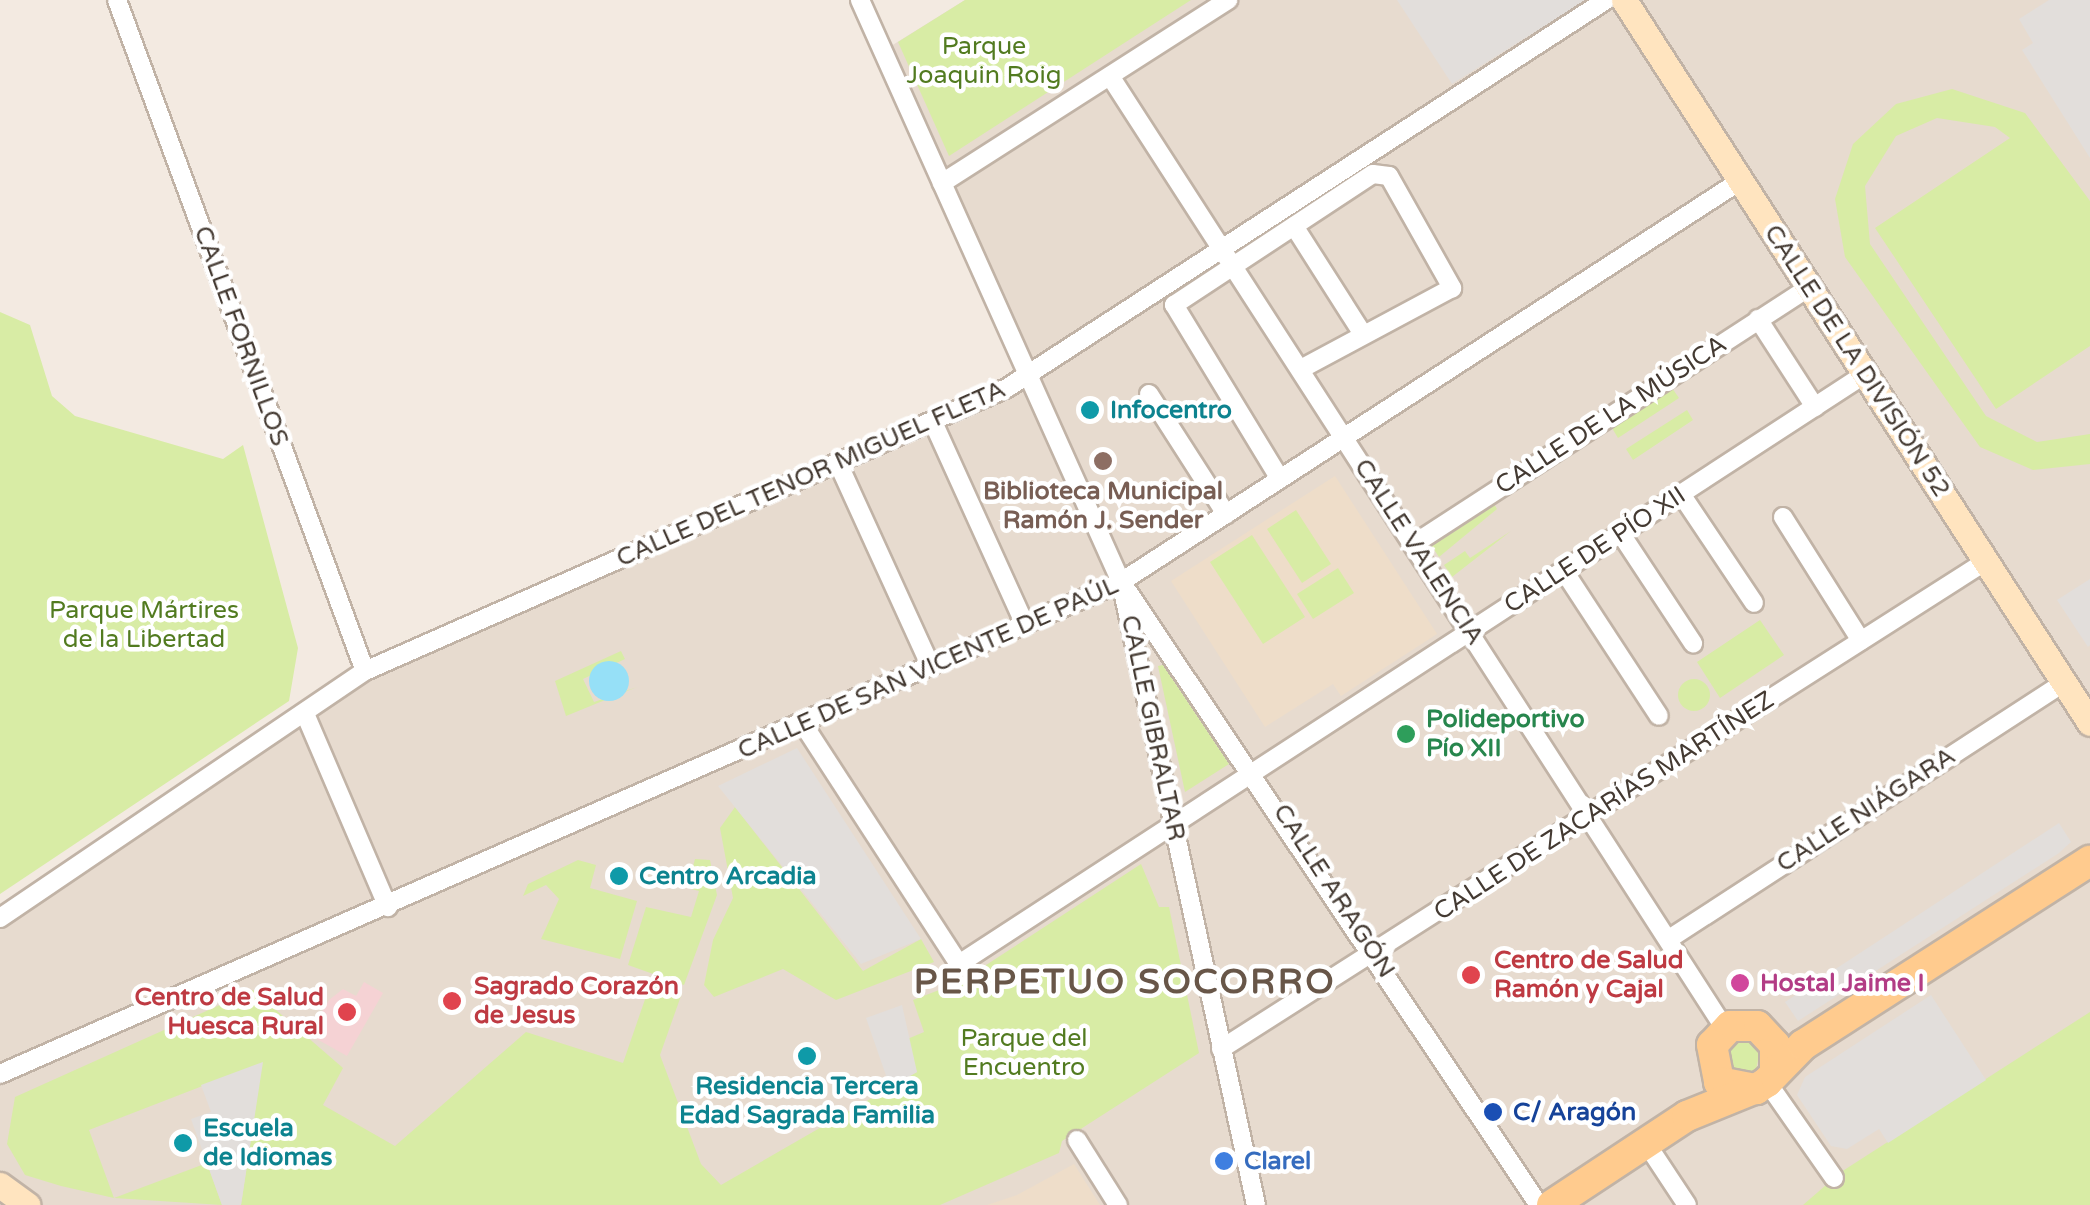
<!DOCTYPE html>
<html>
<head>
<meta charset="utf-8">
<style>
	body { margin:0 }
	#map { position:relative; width:2090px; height:1205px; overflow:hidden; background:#f3eae1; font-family:"Varela Round",sans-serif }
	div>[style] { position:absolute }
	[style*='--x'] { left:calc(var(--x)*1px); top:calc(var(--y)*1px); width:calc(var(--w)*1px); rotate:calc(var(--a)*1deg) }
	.residential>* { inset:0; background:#e7dbcf }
	.education>* { inset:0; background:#eeddc9 }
	.medical>* { inset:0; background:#f5d2d4 }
	.green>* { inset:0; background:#d8eca5 }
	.round { border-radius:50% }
	.parking>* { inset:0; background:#e2dedb }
	.water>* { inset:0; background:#96e0f7 }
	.roads { filter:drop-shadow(2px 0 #c1b3a6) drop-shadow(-2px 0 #c1b3a6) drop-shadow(0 2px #c1b3a6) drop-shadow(0 -2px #c1b3a6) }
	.street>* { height:18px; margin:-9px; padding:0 9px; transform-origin:9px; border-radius:9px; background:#fff }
	.secondary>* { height:25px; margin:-12.5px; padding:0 12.5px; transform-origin:12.5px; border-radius:12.5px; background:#ffe4bf }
	.primary>* { height:30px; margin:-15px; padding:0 15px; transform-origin:15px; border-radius:15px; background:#ffcb8e }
	.dots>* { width:28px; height:28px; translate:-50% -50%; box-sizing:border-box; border:5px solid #fff; border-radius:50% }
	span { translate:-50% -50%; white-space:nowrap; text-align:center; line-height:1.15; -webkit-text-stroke:9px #fff; paint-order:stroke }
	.park-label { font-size:25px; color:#527b20 }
	.street-label { font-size:25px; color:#443a32 }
	.culture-label { font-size:25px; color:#0d838f; font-weight:700 }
	.left { translate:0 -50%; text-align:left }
	.education-label { font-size:25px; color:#785e54; font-weight:700 }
	.leisure-label { font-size:25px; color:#27864d; font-weight:700 }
	.health-label { font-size:25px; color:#be3a42; font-weight:700 }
	.right { translate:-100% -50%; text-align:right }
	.hotel-label { font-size:25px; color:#b23c85; font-weight:700 }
	.transit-label { font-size:25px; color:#164399; font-weight:700 }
	.shop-label { font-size:25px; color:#366cbe; font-weight:700 }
	.district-label { font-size:35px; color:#685648; font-weight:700; letter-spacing:2.5px }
</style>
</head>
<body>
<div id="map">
	<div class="residential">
		<i style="clip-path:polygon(965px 0,2090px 0,2090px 1205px,0 1205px,0 918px,365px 671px,1027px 376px,883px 51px)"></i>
	</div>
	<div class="education">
		<i style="clip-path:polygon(1335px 476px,1437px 634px,1341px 696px,1333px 684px,1265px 727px,1171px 581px)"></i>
		<i style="clip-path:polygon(1074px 1164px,1100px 1205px,987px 1205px,1017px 1195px)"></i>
	</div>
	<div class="medical">
		<i style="clip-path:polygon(364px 982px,383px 993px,347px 1056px,315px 1038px,317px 1020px,329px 1000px,343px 989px,356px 996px)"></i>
	</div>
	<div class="green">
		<i style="clip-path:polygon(965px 0,1191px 0,949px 156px,898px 42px)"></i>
		<i style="clip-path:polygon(1952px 89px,2025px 113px,2090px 201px,2090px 346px,1996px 409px,1875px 228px,2010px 138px,1995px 127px,1937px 118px,1896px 136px,1865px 186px,1870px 244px,1986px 416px,2037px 442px,2090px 434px,2090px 464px,2033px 470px,1980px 447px,1845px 257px,1835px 199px,1853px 144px,1896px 104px)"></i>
		<i style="clip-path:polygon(0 312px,30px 325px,52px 396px,75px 416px,223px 459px,243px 445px,298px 648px,289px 701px,0 894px)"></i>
		<i style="clip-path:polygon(1672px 388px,1679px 398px,1618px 438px,1612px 428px)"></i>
		<i style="clip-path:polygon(1687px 410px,1693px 420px,1633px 460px,1626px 449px)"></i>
		<i style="clip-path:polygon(1494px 504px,1497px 509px,1439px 557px,1431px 545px)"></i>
		<i style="clip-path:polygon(1296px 510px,1331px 564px,1302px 583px,1267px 529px)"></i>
		<i style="clip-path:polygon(1511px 531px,1452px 577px,1444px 565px,1465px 551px,1470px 558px)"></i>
		<i style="clip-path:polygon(1252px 535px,1305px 617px,1263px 644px,1210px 562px)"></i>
		<i style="clip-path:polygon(1338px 568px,1354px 593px,1313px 619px,1297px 594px)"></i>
		<i style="clip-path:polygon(1760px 620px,1784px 655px,1720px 698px,1697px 662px)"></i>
		<i style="clip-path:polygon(621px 651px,625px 659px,583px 679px,594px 702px,637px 687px,566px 716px,555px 681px)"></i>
		<i style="clip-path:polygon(1163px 665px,1229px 764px,1185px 792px,1158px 666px)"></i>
		<i class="round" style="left:1678px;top:679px;width:32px;height:32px"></i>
		<i style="clip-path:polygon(735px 807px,863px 971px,921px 939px,934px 962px,836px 1000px,783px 969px,714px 997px,704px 985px,713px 940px,733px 898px,720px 828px)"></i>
		<i style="clip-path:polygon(695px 859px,710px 860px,717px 895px,684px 985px,628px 965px,646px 907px,691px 917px,699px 891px,673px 884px,688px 885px)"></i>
		<i style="clip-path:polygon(578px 860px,596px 865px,590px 888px,637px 901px,620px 959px,541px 939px,559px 899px,546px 885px,523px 896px,528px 884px)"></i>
		<i style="clip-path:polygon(1141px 864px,1159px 907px,1169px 907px,1199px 1053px,1062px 1141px,1059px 1153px,940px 1205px,241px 1205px,262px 1063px,89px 1130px,114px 1198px,207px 1163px,222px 1205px,114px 1198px,61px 1186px,25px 1175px,7px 1144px,15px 1097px,253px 990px,343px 1068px,323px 1105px,395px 1146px,526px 1032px,623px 1063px,651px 982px,682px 993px,660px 1055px,701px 1164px,721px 1185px,917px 1072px,905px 1040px,924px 1032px,913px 1000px,960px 982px)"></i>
		<i style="clip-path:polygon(2090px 1012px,2090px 1205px,1803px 1205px,1841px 1172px)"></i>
		<i style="clip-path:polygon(1744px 1036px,1761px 1046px,1755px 1075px,1726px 1069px,1726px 1046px)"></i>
	</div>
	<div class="parking">
		<i style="clip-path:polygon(1397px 0,1586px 0,1452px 84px)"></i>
		<i style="clip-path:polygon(2049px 0,2090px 0,2090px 158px,2022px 50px,2033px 43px,2019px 19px)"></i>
		<i style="clip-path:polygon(2090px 579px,2090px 645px,2088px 647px,2057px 600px)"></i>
		<i style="clip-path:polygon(797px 748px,921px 939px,861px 964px,718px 786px)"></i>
		<i style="clip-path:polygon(2059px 823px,2071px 842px,2059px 853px,1798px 1021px,1785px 1002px)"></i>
		<i style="clip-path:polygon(1931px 995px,1986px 1080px,1888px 1143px,1879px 1129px,1847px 1149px,1831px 1146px,1797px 1095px,1805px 1077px)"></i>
		<i style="clip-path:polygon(902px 1005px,917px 1072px,890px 1087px,866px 1018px)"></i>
		<i style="clip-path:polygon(263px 1062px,241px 1205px,222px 1205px,191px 1119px,211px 1112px,201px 1085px)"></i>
	</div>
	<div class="water">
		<i class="round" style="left:589px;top:661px;width:40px;height:40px"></i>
	</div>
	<div class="roads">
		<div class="street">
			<i style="--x:117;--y:0;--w:715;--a:69.72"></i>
			<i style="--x:860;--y:0;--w:638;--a:65.85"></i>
			<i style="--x:1121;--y:582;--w:637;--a:77.77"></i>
			<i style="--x:1110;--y:76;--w:1134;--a:57.16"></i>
			<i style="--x:942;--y:183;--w:340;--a:-32.6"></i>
			<i style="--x:1294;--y:226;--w:125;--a:57.5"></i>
			<i style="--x:1758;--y:319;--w:105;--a:57.1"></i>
			<i style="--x:1149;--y:394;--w:143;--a:57.3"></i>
			<i style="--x:933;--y:422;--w:223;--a:65.6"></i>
			<i style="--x:838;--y:463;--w:224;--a:65.5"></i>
			<i style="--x:1280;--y:479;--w:204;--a:-121.3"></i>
			<i style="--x:1174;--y:305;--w:238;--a:-33.4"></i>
			<i style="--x:1373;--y:174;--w:16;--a:7"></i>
			<i style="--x:1389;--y:176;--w:129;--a:60.6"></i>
			<i style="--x:1452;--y:288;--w:171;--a:151.8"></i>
			<i style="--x:1681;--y:494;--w:131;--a:56.2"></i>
			<i style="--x:1783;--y:517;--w:146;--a:57.8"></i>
			<i style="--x:1621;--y:534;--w:131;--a:56.6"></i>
			<i style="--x:1414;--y:544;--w:471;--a:-33"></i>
			<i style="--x:1564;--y:571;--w:173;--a:56.8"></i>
			<i style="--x:1122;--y:583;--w:749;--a:56.16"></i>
			<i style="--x:306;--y:716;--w:208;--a:66.8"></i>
			<i style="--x:803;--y:724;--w:286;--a:57"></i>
			<i style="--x:959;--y:964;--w:1081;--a:-33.07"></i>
			<i style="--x:0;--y:918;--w:441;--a:-34.1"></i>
			<i style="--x:365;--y:671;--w:702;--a:-23.79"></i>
			<i style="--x:1007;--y:388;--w:714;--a:-32.93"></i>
			<i style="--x:1669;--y:939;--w:471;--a:-33"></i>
			<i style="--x:1221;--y:1049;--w:907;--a:-32.53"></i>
			<i style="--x:0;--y:1074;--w:1224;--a:-23.7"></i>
			<i style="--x:1121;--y:582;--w:738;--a:-32.94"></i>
			<i style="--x:1767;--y:1082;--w:117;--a:55.1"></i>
			<i style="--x:1077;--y:1140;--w:77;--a:57.8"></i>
			<i style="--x:1646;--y:1143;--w:74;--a:56.5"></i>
		</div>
		<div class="secondary">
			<i style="--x:1624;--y:0;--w:860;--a:57.2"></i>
			<i style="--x:0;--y:1185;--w:34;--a:36"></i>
		</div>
		<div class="primary">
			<i style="--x:1775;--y:1071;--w:26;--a:-90"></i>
			<i style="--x:1775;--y:1045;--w:26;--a:-133"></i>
			<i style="--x:1757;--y:1026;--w:27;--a:180"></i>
			<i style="--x:1730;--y:1026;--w:26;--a:133"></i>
			<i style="--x:1712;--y:1045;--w:38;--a:79"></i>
			<i style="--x:1719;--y:1082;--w:38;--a:11"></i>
			<i style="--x:1756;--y:1089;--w:13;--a:-32"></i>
			<i style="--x:1767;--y:1082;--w:52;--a:-45.8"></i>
			<i style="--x:1803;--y:1045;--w:341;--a:-32.7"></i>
			<i style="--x:1552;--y:1205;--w:162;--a:-33.4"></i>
			<i style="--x:1687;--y:1116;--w:67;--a:-22"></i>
		</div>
	</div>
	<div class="dots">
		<i style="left:1090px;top:410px;background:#0f9aa8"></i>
		<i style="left:1103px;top:461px;background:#8d6e63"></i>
		<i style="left:1406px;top:734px;background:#2e9e5b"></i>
		<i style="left:619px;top:876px;background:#0f9aa8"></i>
		<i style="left:1471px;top:975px;background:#e0444e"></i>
		<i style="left:1740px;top:983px;background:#d1479c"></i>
		<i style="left:452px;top:1001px;background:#e0444e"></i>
		<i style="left:347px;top:1012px;background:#e0444e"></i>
		<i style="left:807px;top:1056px;background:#0f9aa8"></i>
		<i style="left:1493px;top:1112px;background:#1a4fb4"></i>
		<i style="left:183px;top:1143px;background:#0f9aa8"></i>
		<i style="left:1224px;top:1161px;background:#3f7fe0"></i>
	</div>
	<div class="park-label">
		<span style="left:984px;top:61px">Parque<br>Joaquin Roig</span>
		<span style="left:144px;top:625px">Parque Mártires<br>de la Libertad</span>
		<span style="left:1024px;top:1053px">Parque del<br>Encuentro</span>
	</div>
	<div class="street-label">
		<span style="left:241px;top:336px;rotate:70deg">CALLE FORNILLOS</span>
		<span style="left:1857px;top:361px;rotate:57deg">CALLE DE LA DIVISIÓN 52</span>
		<span style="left:1611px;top:415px;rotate:-33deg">CALLE DE LA MÚSICA</span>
		<span style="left:811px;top:474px;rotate:-24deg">CALLE DEL TENOR MIGUEL FLETA</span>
		<span style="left:1595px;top:550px;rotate:-33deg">CALLE DE PÍO XII</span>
		<span style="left:1419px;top:552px;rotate:57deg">CALLE VALENCIA</span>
		<span style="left:928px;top:668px;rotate:-24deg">CALLE DE SAN VICENTE DE PAÚL</span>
		<span style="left:1153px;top:728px;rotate:78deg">CALLE GIBRALTAR</span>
		<span style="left:1604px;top:806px;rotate:-33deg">CALLE DE ZACARÍAS MARTÍNEZ</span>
		<span style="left:1866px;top:810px;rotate:-33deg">CALLE NIÁGARA</span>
		<span style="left:1334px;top:891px;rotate:57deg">CALLE ARAGÓN</span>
	</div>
	<div class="culture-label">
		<span class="left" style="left:1110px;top:410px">Infocentro</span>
		<span class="left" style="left:639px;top:876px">Centro Arcadia</span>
		<span style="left:807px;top:1101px">Residencia Tercera<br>Edad Sagrada Familia</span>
		<span class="left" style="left:203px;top:1143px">Escuela<br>de Idiomas</span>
	</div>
	<div class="education-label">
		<span style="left:1103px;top:506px">Biblioteca Municipal<br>Ramón J. Sender</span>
	</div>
	<div class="leisure-label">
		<span class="left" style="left:1426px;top:734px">Polideportivo<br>Pío XII</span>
	</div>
	<div class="health-label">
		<span class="left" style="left:1494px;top:975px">Centro de Salud<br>Ramón y Cajal</span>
		<span class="left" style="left:474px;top:1001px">Sagrado Corazón<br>de Jesus</span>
		<span class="right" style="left:324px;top:1012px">Centro de Salud<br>Huesca Rural</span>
	</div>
	<div class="hotel-label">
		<span class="left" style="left:1760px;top:983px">Hostal Jaime I</span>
	</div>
	<div class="transit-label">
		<span class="left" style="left:1513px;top:1112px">C/ Aragón</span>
	</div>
	<div class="shop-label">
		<span class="left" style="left:1244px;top:1161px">Clarel</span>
	</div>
	<div class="district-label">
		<span style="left:1125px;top:982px">PERPETUO SOCORRO</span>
	</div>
</div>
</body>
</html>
